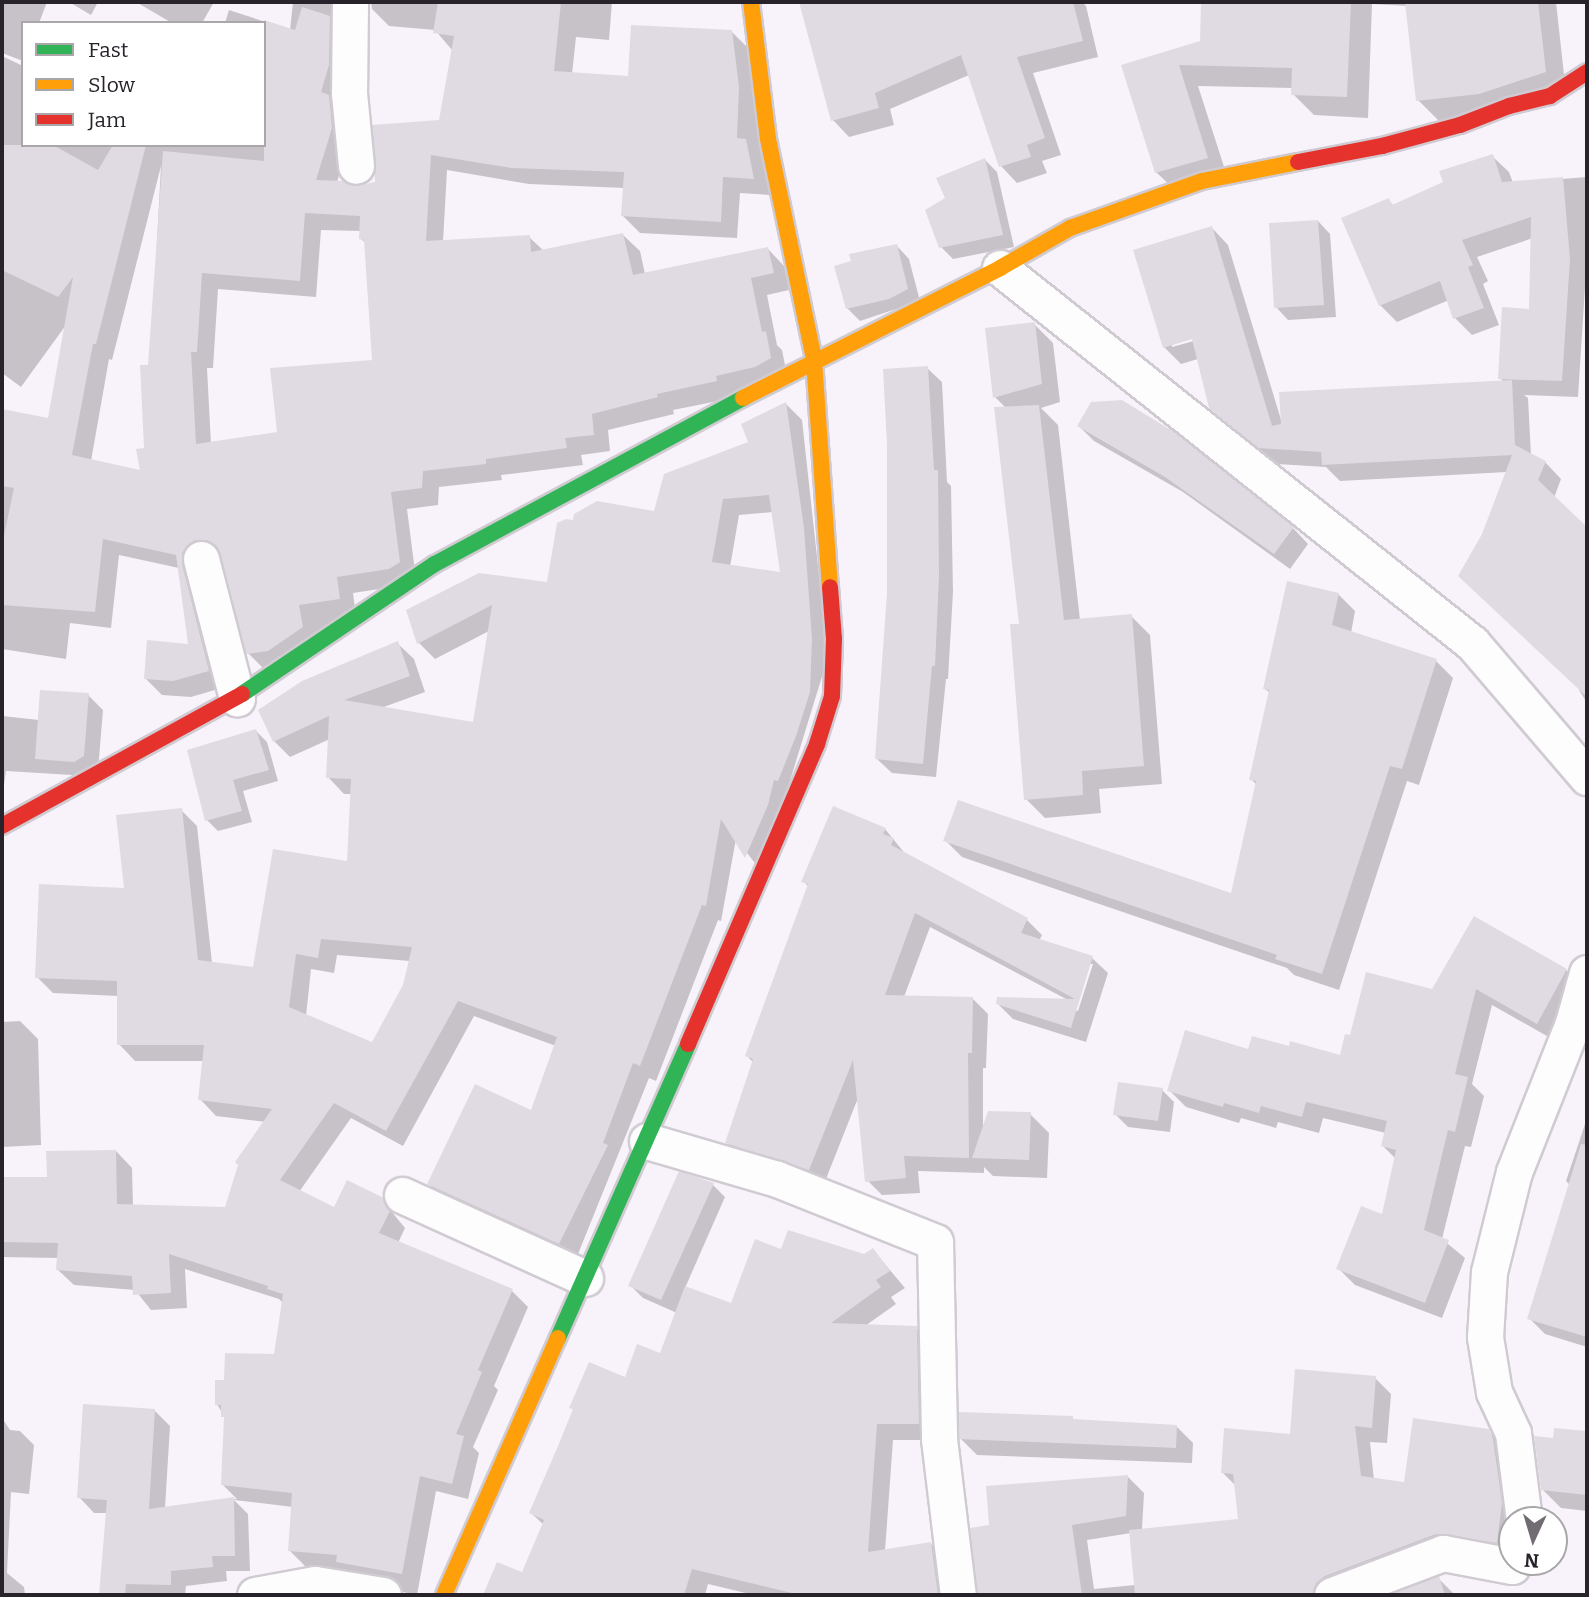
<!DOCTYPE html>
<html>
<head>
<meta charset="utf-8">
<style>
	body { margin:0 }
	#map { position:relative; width:1589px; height:1597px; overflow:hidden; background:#f8f3fa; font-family:Bitter,serif }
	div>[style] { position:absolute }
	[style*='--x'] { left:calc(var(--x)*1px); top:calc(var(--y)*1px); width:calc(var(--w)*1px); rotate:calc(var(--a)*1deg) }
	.shadow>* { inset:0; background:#0003 }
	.building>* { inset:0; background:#e0dbe2 }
	.roads { filter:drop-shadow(2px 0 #d0cbd2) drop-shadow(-2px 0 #d0cbd2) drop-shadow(0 2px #d0cbd2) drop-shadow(0 -2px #d0cbd2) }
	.street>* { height:35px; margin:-17.5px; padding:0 17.5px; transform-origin:17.5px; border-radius:17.5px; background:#fefdfe }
	.fast>* { height:16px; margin:-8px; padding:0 8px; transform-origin:8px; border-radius:8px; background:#30b455 }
	.slow>* { height:16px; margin:-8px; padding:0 8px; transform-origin:8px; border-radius:8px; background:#ff9f0a }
	.jam>* { height:16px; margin:-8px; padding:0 8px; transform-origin:8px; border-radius:8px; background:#e5322d }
	span { translate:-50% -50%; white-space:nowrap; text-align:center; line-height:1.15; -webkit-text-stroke:7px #fff; paint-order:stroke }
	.frame { position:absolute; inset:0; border:4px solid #28232b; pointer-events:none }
	.legend { position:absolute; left:21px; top:21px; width:245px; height:126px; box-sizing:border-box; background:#fff; border:2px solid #a9a7aa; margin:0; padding:9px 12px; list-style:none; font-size:21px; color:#28232b }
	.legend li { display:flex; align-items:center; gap:14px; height:35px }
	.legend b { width:35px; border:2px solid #a9a7aa }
	.north { position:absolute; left:1498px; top:1506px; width:70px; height:70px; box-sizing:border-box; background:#fff; border:2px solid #a9a7aa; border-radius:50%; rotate:184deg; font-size:19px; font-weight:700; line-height:28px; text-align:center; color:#28232b }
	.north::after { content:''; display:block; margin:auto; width:24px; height:32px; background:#716c73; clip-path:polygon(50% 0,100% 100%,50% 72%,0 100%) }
</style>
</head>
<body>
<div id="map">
	<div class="shadow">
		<i style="clip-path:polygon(2px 2px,47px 2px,39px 23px,23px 23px,23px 61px,2px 53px)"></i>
		<i style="clip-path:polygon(69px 2px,98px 2px,91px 15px)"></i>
		<i style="clip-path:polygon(136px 2px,214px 2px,202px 23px,172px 23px)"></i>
		<i style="clip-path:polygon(evenodd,293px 2px,360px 2px,348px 146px,337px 182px,357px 188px,377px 183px,441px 122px,452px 50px,435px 30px,389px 26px,372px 9px,371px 2px,612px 2px,609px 40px,576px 37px,572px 74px,630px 78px,732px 32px,749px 49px,770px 195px,740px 193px,737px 238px,640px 233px,623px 216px,625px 188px,529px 184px,447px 170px,443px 242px,529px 237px,544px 251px,623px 235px,640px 251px,645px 274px,768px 249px,784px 266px,789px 290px,767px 295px,777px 345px,782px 350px,787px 375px,733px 398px,673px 410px,674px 414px,608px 430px,610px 451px,581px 455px,583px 465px,501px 475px,502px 480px,439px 487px,438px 505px,407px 509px,416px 579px,406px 585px,353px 593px,356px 616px,265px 670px,248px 653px,223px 556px,212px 556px,225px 687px,191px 697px,162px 695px,145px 678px,191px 646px,179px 568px,119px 555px,111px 628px,70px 623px,66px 659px,2px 649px,2px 411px,49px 420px,66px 325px,21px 387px,2px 373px,2px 56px,23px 66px,23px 145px,264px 145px,264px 23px,225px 23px,229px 10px,290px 30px,293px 2px,161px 166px,146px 449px,142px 472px,91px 461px,109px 359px,112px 360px,161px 166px,293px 2px,321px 230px,361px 231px,361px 239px,366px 243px,374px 361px,279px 434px,211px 444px,207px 368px,213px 368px,218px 289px,316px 297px,321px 230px)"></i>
		<i style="clip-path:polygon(800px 2px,1082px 2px,1086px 6px,1098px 57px,1033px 73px,1061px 155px,1042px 161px,1047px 173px,1017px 183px,1001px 166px,969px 75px,890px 109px,894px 125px,849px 137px,833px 120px)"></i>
		<i style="clip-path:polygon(1202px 2px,1556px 2px,1566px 93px,1439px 121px,1418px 100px,1408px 6px,1372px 4px,1368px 118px,1314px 115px,1293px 94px,1293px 88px,1198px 86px,1228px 179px,1178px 193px,1156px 172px,1123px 66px,1201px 42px)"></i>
		<i style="clip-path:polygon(evenodd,1492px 156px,1509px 172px,1513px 183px,1587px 177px,1587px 256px,1578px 397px,1524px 395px,1528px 398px,1531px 455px,1545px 462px,1561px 479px,1554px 498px,1587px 530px,1587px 703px,1484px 534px,1507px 472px,1340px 481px,1326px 467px,1277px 464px,1210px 407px,1198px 359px,1181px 364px,1164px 347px,1212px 228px,1228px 245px,1282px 423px,1504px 382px,1500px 378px,1531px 311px,1533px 238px,1477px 257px,1488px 281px,1483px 284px,1499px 325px,1472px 335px,1455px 318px,1449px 300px,1397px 322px,1380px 305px,1388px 200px,1394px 206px,1445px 183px,1492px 156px,1200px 335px,1201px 339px,1172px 347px,1172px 343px,1200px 335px)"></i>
		<i style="clip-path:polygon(985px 160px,997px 172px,1014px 247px,953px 259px,941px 247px,947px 199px)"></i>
		<i style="clip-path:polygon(1318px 221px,1330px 234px,1336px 317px,1288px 320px,1276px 307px)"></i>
		<i style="clip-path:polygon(897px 246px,909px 259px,920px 301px,860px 321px,847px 308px)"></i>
		<i style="clip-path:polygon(1034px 324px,1053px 343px,1060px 402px,1041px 408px,1058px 425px,1080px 620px,1131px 616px,1150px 635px,1162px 784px,1099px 789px,1101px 813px,1045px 818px,1026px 799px,1021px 625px,1006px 408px,995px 397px,987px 329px)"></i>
		<i style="clip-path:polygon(927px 368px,942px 382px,947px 482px,951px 486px,953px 592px,948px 679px,946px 679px,936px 777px,892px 773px,877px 759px)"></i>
		<i style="clip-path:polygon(evenodd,786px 404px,802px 420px,828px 657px,762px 872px,736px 839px,721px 921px,718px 920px,656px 1081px,649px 1078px,576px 1259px,445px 1200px,429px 1184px,532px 1112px,556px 1046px,474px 1016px,403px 1146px,351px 1118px,299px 1192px,335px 1209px,381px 1199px,405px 1228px,398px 1243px,512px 1291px,528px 1307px,494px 1386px,498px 1390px,473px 1447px,479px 1453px,468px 1499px,436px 1491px,417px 1595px,365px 1584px,346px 1570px,306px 1567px,290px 1551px,293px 1507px,234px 1500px,248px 1514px,250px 1571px,226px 1571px,227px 1581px,186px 1586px,185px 1595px,101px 1595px,108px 1513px,94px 1513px,79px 1497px,154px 1410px,170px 1426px,165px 1508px,237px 1499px,222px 1484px,226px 1420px,217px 1404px,226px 1382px,275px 1356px,283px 1303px,279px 1299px,185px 1269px,187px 1308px,151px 1310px,135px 1290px,74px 1285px,57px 1269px,58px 1258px,2px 1257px,2px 1214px,48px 1179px,116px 1151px,132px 1168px,133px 1206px,226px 1209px,266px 1122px,216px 1116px,200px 1099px,204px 1061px,135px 1061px,119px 1044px,119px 996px,53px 993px,37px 977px,126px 889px,181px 810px,197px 826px,212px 963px,254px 968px,349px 863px,352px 794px,344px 794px,328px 777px,330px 739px,290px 757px,274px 741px,397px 643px,414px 659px,425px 692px,381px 708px,474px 724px,489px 631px,435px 659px,419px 643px,409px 611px,549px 584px,574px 522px,655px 513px,750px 443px,786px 404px,773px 512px,782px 574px,730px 567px,739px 515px,773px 512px,786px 404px,337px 955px,410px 961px,404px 986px,373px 1044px,306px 1016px,311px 969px,334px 973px,337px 955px)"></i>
		<i style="clip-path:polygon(1079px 426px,1293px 528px,1308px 544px,1290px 569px,1183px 492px,1094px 441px)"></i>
		<i style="clip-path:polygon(1338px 594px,1355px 611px,1351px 633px,1436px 661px,1453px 678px,1419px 785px,1407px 781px,1339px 990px,1294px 975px,1287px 968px,962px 857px,945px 840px,1232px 895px,1257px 785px,1251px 779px,1270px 693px,1265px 689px)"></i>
		<i style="clip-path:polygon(88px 695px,103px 710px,98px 771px,89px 776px,6px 771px,2px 799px,2px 716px,39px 720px)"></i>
		<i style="clip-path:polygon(256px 731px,267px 742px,278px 781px,243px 791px,252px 822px,218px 831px,207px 820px)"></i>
		<i style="clip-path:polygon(evenodd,885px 829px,907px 856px,1027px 920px,1042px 935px,1039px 941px,1092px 958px,1108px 973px,1086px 1042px,1013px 1019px,998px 1004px,1068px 1000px,930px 927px,904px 997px,972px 998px,988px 1014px,986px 1068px,983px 1068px,983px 1127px,1030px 1114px,1049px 1133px,1047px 1178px,993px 1176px,984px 1167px,984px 1173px,918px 1171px,920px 1193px,882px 1195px,867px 1180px,858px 1098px,824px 1184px,743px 1158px,727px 1143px,754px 1063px,747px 1056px,809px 887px,803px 881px,885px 829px,1089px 964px,1093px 964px,1078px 1011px,1075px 1010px,1089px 964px)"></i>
		<i style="clip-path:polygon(1566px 970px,1583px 987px,1554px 1040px,1492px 1005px,1472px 1084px,1484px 1096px,1471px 1147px,1465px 1146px,1442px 1239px,1465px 1258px,1442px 1318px,1355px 1285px,1338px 1268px,1383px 1217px,1396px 1159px,1383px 1146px,1386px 1133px,1323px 1118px,1319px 1133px,1278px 1122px,1276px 1128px,1241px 1118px,1239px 1123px,1186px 1107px,1169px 1090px,1250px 1051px,1290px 1049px,1342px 1057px,1351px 1037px,1433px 991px)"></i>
		<i style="clip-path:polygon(20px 1021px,38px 1039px,41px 1145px,2px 1147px,2px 1022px)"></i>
		<i style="clip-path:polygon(1162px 1090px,1174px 1102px,1170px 1132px,1128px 1127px,1115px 1114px)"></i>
		<i style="clip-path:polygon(1587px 1118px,1587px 1347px,1545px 1334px,1529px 1318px,1570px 1185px,1566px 1181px)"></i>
		<i style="clip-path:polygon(713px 1185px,725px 1197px,685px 1288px,732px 1305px,782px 1252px,865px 1256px,873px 1250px,905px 1288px,891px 1297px,896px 1304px,865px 1326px,916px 1328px,932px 1344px,934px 1440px,893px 1440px,885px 1551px,931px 1544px,947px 1560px,951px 1595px,833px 1595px,817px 1550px,807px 1553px,813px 1595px,754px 1595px,708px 1584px,705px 1595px,485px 1595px,498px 1564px,523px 1574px,544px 1525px,531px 1513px,574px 1411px,571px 1407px,626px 1379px,661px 1355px,677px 1313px,643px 1298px,630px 1285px)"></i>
		<i style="clip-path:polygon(evenodd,1375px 1378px,1391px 1394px,1387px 1443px,1370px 1442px,1374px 1480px,1405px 1484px,1488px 1431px,1505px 1447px,1512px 1520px,1512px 1558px,1453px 1550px,1336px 1595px,978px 1595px,972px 1529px,991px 1526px,1128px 1477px,1144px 1493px,1142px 1530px,1240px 1521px,1236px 1486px,1222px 1472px,1292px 1436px,1375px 1378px,1131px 1533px,1135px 1585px,1094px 1589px,1087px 1540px,1131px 1533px)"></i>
		<i style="clip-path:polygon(2px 1418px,10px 1430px,20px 1431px,34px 1445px,29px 1494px,11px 1492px,7px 1573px,24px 1587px,25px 1595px,2px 1595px)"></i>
		<i style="clip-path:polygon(1072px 1418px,1075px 1421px,1177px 1427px,1193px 1443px,1192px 1463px,977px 1455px,961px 1439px)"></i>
		<i style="clip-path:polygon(1556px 1430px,1587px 1433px,1587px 1511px,1561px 1508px,1542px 1489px)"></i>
		<i style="clip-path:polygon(1438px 1578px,1455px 1595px,1393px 1595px)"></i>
	</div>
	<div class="building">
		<i style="clip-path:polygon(evenodd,438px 2px,561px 2px,554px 71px,628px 76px,631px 25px,732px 30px,739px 87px,737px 138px,746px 139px,754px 179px,723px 177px,721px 222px,621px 216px,624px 172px,511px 168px,431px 155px,426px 241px,530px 235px,531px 252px,623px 233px,633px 275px,768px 247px,774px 273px,751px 278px,762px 332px,766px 331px,771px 358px,755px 367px,716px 376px,717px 381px,657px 394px,658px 397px,592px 414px,594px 435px,565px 438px,567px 448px,486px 459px,486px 464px,423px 471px,422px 488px,391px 492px,400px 562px,389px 569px,337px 577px,340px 599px,299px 605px,303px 627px,268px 651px,246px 654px,220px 553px,207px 540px,195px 540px,182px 553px,182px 564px,209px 671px,173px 681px,144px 679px,147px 640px,188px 644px,176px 555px,103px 539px,95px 612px,2px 605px,2px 545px,14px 488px,2px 486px,2px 409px,48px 418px,73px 277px,58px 297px,2px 270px,2px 145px,53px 145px,98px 170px,113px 145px,146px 145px,96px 344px,93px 344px,72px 455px,140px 470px,136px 449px,144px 448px,140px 365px,148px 365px,163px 151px,264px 161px,264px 20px,295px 30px,302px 7px,330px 16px,329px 65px,321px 92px,329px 95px,332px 128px,316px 180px,343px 181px,357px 186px,375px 182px,372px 125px,439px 120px,454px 36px,433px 33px,438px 2px,305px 213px,360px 216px,359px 239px,364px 240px,372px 360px,270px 368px,277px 432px,196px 444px,191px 352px,197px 352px,202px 273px,300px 281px,305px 213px)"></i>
		<i style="clip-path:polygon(799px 2px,1073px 2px,1083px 41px,1017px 57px,1045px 138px,1027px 145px,1031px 157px,999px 167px,961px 55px,875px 93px,879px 108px,831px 121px)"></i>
		<i style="clip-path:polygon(1201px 2px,1351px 2px,1347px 97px,1291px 95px,1292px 68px,1179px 65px,1208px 158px,1155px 173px,1121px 65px,1200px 41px)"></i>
		<i style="clip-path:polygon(1405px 2px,1538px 2px,1546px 72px,1479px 94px,1416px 101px)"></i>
		<i style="clip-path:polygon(1493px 154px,1502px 182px,1563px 177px,1570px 259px,1562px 381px,1498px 379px,1502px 307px,1529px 309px,1531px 217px,1462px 240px,1473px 265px,1468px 267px,1484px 308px,1453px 319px,1440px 281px,1379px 306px,1341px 218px,1389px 198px,1392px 205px,1443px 182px,1439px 171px)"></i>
		<i style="clip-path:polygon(985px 158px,1003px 235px,939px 248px,925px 210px,945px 198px,936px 178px)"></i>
		<i style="clip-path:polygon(1318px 220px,1324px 305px,1274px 308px,1269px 223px)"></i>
		<i style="clip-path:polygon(1212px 226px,1272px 426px,1281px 424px,1279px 392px,1512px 380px,1515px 445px,1546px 461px,1538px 480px,1587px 527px,1587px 697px,1458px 576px,1482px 534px,1512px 455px,1322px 465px,1321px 452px,1258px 448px,1209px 408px,1192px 339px,1163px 348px,1133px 250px)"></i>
		<i style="clip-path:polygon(897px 244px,908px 289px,889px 299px,846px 309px,834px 266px,851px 261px,849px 254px)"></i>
		<i style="clip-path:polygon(1035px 322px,1042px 384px,993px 398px,985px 328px)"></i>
		<i style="clip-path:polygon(928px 366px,934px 470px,938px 470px,939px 577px,935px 666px,932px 666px,923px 764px,875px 759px,887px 593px,887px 445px,883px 369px)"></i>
		<i style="clip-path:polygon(1122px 400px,1174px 432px,1294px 527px,1274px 554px,1165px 477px,1077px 426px,1091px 402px)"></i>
		<i style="clip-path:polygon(evenodd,786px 402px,804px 528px,812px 639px,810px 692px,796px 736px,778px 781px,774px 780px,768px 805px,745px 858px,721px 819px,706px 906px,702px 905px,640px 1066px,633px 1063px,603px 1143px,608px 1145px,559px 1244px,427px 1184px,475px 1084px,531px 1110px,557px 1037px,458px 1001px,386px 1131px,334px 1103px,280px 1180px,334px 1207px,347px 1180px,382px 1197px,390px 1211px,379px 1233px,513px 1289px,478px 1370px,482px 1372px,456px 1434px,464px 1436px,452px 1484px,420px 1476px,402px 1574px,336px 1562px,337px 1555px,288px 1551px,292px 1493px,221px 1485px,224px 1417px,221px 1417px,221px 1405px,215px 1405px,215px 1380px,224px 1380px,225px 1353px,274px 1354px,283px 1294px,267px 1289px,268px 1286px,169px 1254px,171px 1293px,133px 1295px,132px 1276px,56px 1270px,58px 1243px,2px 1242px,3px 1177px,47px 1177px,46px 1151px,116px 1150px,117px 1204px,225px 1207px,238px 1165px,235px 1162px,272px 1109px,198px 1100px,204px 1045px,117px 1045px,117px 981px,35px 978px,39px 884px,124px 888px,116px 815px,182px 808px,198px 960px,253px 967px,273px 849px,347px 861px,351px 779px,326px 778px,329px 716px,273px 742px,258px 710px,302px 681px,398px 641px,410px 676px,344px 700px,473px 722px,492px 605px,417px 644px,406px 610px,479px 573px,547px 582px,557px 523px,566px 519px,573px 520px,574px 514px,597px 501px,654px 511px,664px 474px,748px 442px,741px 424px,786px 402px,769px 495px,780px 572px,712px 562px,723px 499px,769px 495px,786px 402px,321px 939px,412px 947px,403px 985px,372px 1042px,289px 1007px,296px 954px,318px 958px,321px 939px)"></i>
		<i style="clip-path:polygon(1039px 405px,1064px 620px,1132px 614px,1144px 766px,1082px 771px,1083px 795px,1024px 800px,1010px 624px,1019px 624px,994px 407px)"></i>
		<i style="clip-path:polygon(1287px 581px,1339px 593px,1332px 625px,1437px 659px,1402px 769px,1390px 766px,1322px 974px,1275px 959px,1277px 955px,943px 841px,958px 800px,1231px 893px,1256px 781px,1249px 780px,1269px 690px,1263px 689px)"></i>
		<i style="clip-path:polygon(40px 690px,89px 693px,84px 756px,74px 762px,35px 759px)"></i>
		<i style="clip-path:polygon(256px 729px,269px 770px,233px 780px,242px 811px,205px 821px,187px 750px)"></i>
		<i style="clip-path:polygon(833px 806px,886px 828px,883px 834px,894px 838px,891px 845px,1028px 918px,1021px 933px,1093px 956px,1071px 1028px,996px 1004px,997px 997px,1075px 999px,915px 913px,885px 995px,973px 997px,972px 1053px,968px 1053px,969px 1158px,904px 1156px,906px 1178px,865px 1182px,853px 1060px,809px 1170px,725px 1143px,753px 1059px,745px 1056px,808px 884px,801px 882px)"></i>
		<i style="clip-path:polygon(1474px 916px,1567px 969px,1537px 1024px,1476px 989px,1455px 1074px,1468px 1077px,1455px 1132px,1448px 1130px,1424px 1230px,1449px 1240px,1425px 1303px,1336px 1269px,1361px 1206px,1382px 1214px,1396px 1150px,1381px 1146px,1387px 1121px,1306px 1102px,1302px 1117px,1261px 1106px,1259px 1113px,1224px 1103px,1223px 1107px,1167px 1091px,1185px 1030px,1248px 1049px,1252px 1036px,1289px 1046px,1290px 1041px,1340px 1055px,1345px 1034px,1350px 1035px,1366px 972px,1432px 989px)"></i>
		<i style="clip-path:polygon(1118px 1082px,1163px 1088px,1158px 1121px,1113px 1115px)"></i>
		<i style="clip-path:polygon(988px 1111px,1031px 1112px,1029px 1160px,972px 1158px)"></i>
		<i style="clip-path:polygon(1581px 1144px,1587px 1145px,1587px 1337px,1527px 1319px)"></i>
		<i style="clip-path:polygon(679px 1171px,714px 1183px,661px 1300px,628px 1286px)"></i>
		<i style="clip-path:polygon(788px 1230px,864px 1254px,873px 1248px,890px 1271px,876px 1280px,881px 1287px,831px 1323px,917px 1326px,919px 1424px,877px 1424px,868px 1552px,931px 1542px,938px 1595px,800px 1595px,692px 1569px,684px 1595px,483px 1595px,497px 1562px,522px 1572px,544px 1520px,529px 1513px,558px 1446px,573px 1409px,569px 1408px,589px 1362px,625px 1377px,637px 1344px,660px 1353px,685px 1286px,731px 1303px,755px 1239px,781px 1249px)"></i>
		<i style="clip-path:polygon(1295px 1369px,1376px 1376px,1372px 1428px,1355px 1426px,1361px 1476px,1404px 1482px,1413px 1418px,1489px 1429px,1493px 1439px,1502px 1503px,1497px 1543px,1436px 1534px,1325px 1576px,1316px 1583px,1312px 1595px,1135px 1595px,1129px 1530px,1238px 1519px,1233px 1474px,1221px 1473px,1224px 1428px,1290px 1434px)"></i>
		<i style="clip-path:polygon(83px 1404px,155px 1409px,149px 1509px,234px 1497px,235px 1556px,212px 1556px,213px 1567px,171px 1571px,171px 1585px,126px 1584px,125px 1595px,99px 1595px,107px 1500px,77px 1498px)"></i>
		<i style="clip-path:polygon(959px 1412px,1073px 1416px,1073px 1419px,1177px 1425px,1176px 1448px,959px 1439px)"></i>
		<i style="clip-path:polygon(1554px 1428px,1587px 1431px,1587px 1495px,1541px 1490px,1534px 1436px,1553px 1438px)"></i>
		<i style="clip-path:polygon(1128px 1475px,1126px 1516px,1072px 1525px,1082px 1595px,978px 1595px,970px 1528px,989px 1525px,986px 1486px)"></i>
		<i style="clip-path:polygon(1439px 1576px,1445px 1595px,1388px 1595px)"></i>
	</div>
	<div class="roads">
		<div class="street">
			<i style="--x:350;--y:2;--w:91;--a:90.6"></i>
			<i style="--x:349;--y:93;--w:73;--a:84.5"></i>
			<i style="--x:1000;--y:268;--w:603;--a:38.47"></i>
			<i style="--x:1472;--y:643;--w:177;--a:49.4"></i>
			<i style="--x:201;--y:559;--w:144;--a:75.5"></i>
			<i style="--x:647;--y:1141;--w:135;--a:16.3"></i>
			<i style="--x:777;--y:1179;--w:170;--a:21.7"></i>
			<i style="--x:935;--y:1242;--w:197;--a:88.8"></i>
			<i style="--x:939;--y:1439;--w:157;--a:83.1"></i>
			<i style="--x:402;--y:1195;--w:201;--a:24.4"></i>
			<i style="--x:1524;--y:1520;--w:88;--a:-97.2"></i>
			<i style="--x:1513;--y:1433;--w:45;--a:-114.9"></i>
			<i style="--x:1494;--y:1392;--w:56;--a:-99.3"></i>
			<i style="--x:1485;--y:1337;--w:65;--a:-86.5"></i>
			<i style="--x:1489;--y:1272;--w:103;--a:-76"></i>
			<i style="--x:1514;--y:1172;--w:160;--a:-68.4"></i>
			<i style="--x:1573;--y:1023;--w:52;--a:-74.4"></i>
			<i style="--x:255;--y:1595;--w:61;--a:-10.4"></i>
			<i style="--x:315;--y:1584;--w:69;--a:9.2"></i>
			<i style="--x:1332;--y:1595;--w:119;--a:-20.7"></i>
			<i style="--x:1443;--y:1553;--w:70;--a:10.7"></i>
			<i style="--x:1512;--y:1566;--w:4;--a:-76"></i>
		</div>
		<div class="fast">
			<i style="--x:242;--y:694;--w:233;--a:-34"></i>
			<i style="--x:435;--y:564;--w:350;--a:-28.3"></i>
			<i style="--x:558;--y:1338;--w:321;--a:-66.1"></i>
		</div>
		<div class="slow">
			<i style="--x:751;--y:2;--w:138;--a:82.9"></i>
			<i style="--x:768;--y:139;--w:226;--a:78.2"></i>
			<i style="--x:814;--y:360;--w:228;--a:86"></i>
			<i style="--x:743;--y:398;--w:288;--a:-26.8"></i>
			<i style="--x:1000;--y:268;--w:81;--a:-29.7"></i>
			<i style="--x:1070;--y:228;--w:140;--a:-19.6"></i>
			<i style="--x:1202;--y:181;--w:98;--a:-11.2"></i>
			<i style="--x:444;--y:1595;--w:281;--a:-66.1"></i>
		</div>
		<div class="jam">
			<i style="--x:1298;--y:162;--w:86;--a:-10.8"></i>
			<i style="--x:1382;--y:146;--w:81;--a:-15.1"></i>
			<i style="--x:1460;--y:125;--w:53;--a:-21.2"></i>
			<i style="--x:1509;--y:106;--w:42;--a:-13.7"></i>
			<i style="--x:1550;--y:96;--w:44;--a:-33"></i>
			<i style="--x:2;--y:826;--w:274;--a:-28.8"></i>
			<i style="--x:688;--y:1044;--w:327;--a:-66.7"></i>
			<i style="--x:817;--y:744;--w:50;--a:-72.6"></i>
			<i style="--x:832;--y:696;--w:57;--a:-88"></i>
			<i style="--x:834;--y:639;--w:52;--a:-94.4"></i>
		</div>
	</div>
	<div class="frame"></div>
	<ul class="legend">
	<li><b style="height:9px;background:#30b455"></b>Fast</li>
	<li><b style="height:9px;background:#ff9f0a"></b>Slow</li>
	<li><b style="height:9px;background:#e5322d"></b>Jam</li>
	</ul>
	<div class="north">N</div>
</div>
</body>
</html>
